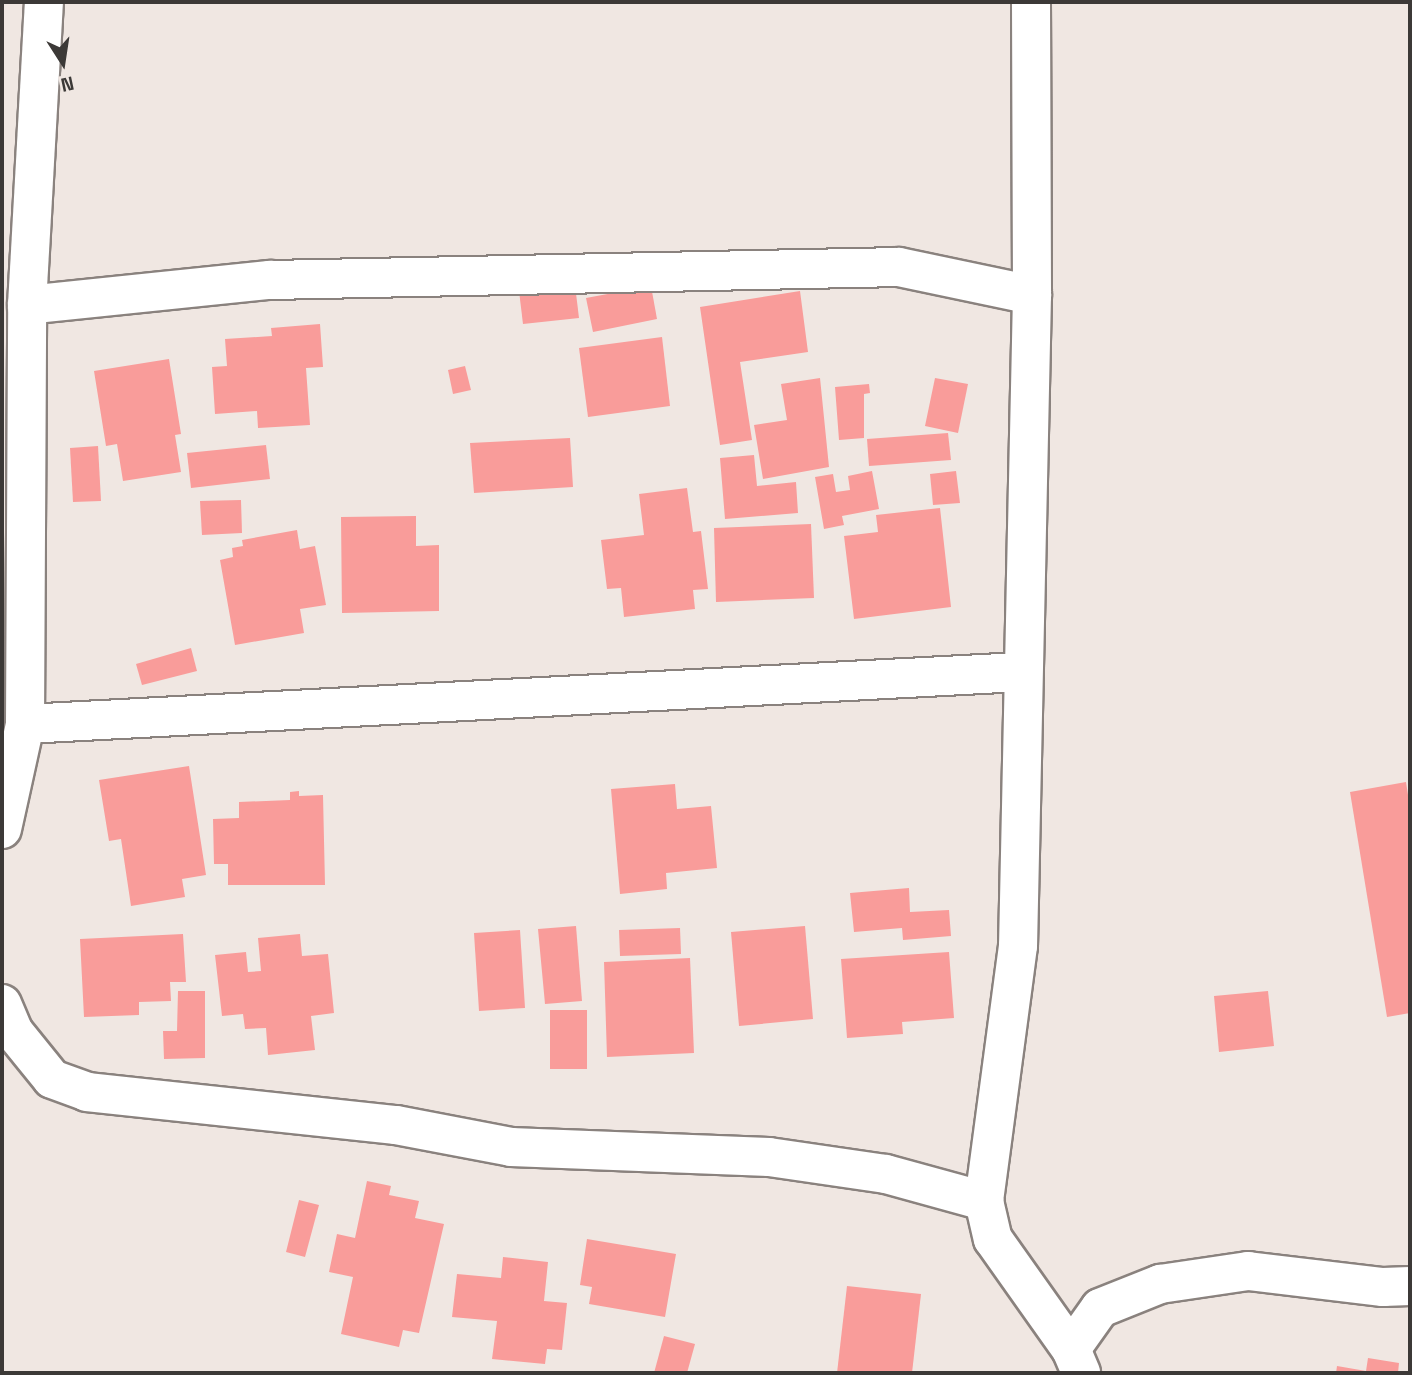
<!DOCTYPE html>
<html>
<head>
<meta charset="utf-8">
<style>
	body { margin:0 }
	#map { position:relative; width:1412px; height:1375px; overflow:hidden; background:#f0e7e2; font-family:"Space Grotesk",sans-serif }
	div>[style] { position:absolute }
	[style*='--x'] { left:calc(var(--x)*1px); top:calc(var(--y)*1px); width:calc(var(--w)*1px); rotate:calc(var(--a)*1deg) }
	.building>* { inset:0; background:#f99c9a }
	.roads { filter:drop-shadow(2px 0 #8a827e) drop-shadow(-2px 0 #8a827e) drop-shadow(0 2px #8a827e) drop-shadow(0 -2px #8a827e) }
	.minor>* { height:38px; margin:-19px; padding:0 19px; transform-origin:19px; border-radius:19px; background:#fff }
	span { translate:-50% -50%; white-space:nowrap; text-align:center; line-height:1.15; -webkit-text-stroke:7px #f0e7e2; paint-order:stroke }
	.frame { position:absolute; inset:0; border:4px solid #3c3937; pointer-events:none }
	.north { position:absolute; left:28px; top:28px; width:70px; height:70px; -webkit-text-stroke:5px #f0e7e2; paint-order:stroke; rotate:168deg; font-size:19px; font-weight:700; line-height:28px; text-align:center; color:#3c3937 }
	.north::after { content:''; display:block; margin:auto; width:24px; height:32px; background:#3c3937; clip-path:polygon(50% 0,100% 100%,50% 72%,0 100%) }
</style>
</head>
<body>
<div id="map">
	<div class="building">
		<i style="clip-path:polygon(575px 285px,579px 318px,523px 324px,519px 291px)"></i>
		<i style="clip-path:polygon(651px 286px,657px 319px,593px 332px,586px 298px)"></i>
		<i style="clip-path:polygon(800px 291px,808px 352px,740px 362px,752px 440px,720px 445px,700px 307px)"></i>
		<i style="clip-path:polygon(320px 324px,323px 367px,306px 368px,310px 425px,258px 428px,257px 411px,215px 414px,212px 367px,227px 366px,225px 339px,272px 336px,271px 328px)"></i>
		<i style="clip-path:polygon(662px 337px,670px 406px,588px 417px,579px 348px)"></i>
		<i style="clip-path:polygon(169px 359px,181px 434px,175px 435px,181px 472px,123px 481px,117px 444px,106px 446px,94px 371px)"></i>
		<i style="clip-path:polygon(465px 366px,471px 390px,453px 394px,448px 370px)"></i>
		<i style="clip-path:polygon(820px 378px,829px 467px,763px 479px,754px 425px,787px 420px,781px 384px)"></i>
		<i style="clip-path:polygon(935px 378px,968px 384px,958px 433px,925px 426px)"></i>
		<i style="clip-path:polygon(869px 384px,870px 393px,864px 394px,864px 438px,839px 440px,835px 387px)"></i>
		<i style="clip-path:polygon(948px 433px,951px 460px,869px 466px,867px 439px)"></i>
		<i style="clip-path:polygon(570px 438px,573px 487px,474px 493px,470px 443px)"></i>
		<i style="clip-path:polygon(266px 445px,270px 479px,191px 488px,187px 453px)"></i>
		<i style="clip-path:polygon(98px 446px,101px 501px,73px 502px,70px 448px)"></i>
		<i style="clip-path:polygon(754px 455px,757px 486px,796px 482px,798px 513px,725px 519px,720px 458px)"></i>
		<i style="clip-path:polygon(872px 471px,879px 509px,842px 516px,844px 525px,824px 529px,815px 477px,833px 474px,836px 492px,850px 490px,848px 476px)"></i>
		<i style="clip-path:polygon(956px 471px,960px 503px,933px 505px,930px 474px)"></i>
		<i style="clip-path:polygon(687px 488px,693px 532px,701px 531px,708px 589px,693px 590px,695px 609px,624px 617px,621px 588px,607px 589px,601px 540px,644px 535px,639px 494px)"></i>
		<i style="clip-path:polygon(241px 500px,242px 533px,202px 535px,200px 501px)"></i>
		<i style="clip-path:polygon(940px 508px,951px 607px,854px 619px,844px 536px,878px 532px,876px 515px)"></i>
		<i style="clip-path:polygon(416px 516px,416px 546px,439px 545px,439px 611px,342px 613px,341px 517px)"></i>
		<i style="clip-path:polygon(811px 524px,814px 598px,716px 602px,714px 528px)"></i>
		<i style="clip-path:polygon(297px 530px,300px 549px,315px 546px,326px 605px,300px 609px,304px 633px,235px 645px,220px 560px,233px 557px,232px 548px,243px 546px,242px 540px)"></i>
		<i style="clip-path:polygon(191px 648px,197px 671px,142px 685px,136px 664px)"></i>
		<i style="clip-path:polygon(189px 766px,206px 875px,182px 879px,185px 897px,131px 906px,121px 839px,109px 841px,99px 780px)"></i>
		<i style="clip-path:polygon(1406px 782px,1410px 808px,1410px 1013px,1387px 1017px,1350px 792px)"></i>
		<i style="clip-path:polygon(675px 784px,677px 809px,711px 806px,717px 868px,666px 873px,667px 889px,620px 894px,611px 789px)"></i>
		<i style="clip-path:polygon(299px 791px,299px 796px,323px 795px,325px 885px,228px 885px,228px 864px,214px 864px,213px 819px,239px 818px,239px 802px,290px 800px,290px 792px)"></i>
		<i style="clip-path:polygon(909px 888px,910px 912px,949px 910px,951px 936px,903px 940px,902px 928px,854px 932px,850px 893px)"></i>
		<i style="clip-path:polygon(576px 926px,582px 1001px,545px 1004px,538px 929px)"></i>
		<i style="clip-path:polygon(805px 926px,813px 1019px,739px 1026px,731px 932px)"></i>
		<i style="clip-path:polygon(680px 928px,681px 954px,620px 956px,619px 930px)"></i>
		<i style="clip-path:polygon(520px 930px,525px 1008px,479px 1011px,474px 933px)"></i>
		<i style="clip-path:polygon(183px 934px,186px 982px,170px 982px,171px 1001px,139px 1002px,139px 1015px,84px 1017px,80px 939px)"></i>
		<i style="clip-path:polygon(300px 934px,302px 956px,328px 954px,334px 1013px,311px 1016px,315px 1050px,268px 1055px,266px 1028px,245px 1029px,243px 1014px,222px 1016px,215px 955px,246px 952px,248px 972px,261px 971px,258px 938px)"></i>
		<i style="clip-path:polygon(949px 952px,954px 1018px,902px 1022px,903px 1034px,847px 1038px,841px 959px)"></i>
		<i style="clip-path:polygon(690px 958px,694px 1053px,607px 1057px,604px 962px)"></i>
		<i style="clip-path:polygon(178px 991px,205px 991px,205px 1058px,164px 1059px,163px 1031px,177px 1031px)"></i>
		<i style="clip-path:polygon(1268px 991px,1274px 1046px,1219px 1052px,1214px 996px)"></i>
		<i style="clip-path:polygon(550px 1010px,587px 1010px,587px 1069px,550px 1069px)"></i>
		<i style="clip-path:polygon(367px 1181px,391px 1186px,389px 1195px,419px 1201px,415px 1218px,444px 1224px,419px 1333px,403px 1330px,399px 1347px,341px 1334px,353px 1277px,329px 1272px,337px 1234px,355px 1238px)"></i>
		<i style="clip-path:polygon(299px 1200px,319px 1205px,305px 1257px,286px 1252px)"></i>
		<i style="clip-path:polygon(587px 1239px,676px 1254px,665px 1317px,589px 1304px,592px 1287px,580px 1285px)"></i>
		<i style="clip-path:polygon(503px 1257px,548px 1262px,544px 1301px,567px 1303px,562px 1350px,547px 1349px,545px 1364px,492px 1359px,497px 1321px,452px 1317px,457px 1274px,501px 1278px)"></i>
		<i style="clip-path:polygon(847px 1286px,921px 1294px,912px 1373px,837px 1373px)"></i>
		<i style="clip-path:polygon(664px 1336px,695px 1344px,687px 1373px,654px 1373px)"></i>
		<i style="clip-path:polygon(1368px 1358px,1399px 1363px,1398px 1373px,1336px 1373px,1337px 1366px,1366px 1371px)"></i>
	</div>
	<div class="roads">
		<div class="minor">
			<i style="--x:1031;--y:2;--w:293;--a:89.8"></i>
			<i style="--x:1032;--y:295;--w:651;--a:91.23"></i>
			<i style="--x:1018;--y:946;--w:257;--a:97.6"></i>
			<i style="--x:984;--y:1201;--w:39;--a:77"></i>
			<i style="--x:993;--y:1239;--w:135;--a:54.7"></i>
			<i style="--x:1071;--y:1349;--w:26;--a:67"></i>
			<i style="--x:27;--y:305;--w:244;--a:-5.9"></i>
			<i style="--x:270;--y:280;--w:629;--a:-1.18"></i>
			<i style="--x:899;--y:267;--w:136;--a:11.9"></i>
			<i style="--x:25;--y:724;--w:997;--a:-2.99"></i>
			<i style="--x:2;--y:829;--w:107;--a:-77.6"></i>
			<i style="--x:25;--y:724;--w:419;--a:-89.7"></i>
			<i style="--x:27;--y:305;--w:303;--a:-86.8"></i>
			<i style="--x:2;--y:1004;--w:30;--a:67"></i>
			<i style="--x:14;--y:1032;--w:60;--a:51"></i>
			<i style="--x:52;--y:1079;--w:37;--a:20"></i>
			<i style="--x:87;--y:1092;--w:311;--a:6.1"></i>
			<i style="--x:396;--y:1125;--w:117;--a:10.8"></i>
			<i style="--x:511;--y:1147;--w:258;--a:2.2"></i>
			<i style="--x:769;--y:1157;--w:118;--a:8.3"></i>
			<i style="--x:886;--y:1174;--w:102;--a:15.4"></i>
			<i style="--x:1071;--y:1349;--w:50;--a:-54.7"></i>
			<i style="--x:1100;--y:1308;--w:65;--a:-21.8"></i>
			<i style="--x:1160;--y:1284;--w:89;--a:-8.4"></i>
			<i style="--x:1248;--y:1271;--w:136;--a:6.8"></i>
			<i style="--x:1383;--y:1287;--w:27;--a:-2"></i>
		</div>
	</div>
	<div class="frame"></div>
	<div class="north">N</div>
</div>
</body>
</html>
